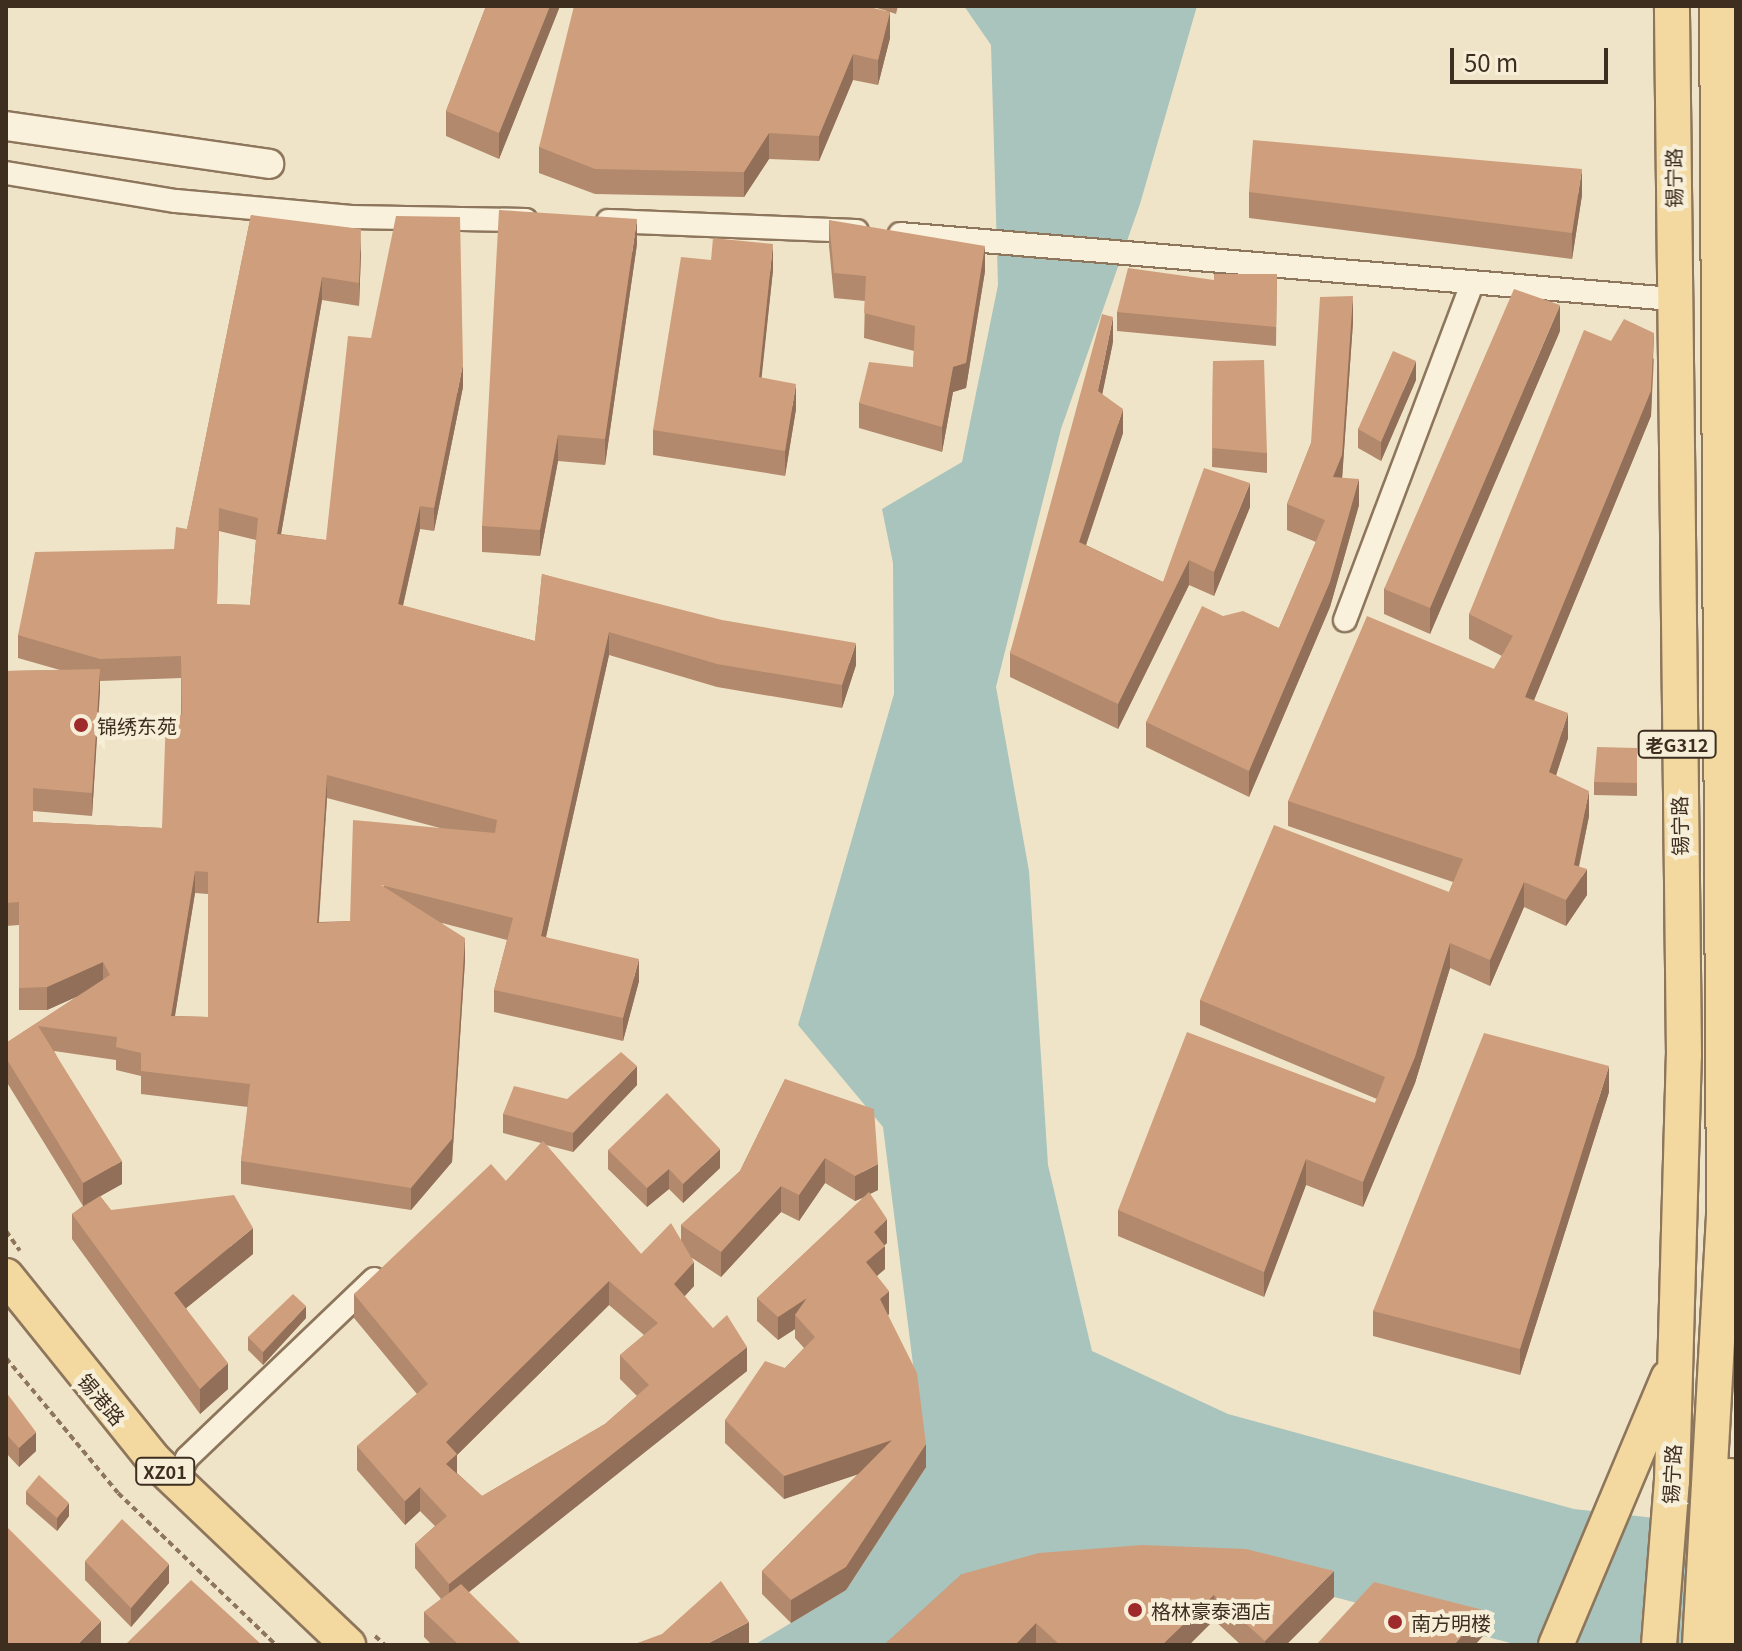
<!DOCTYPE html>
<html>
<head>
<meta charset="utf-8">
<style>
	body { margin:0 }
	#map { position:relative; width:1742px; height:1651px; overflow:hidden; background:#f0e4c8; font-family:Georgia,"Noto Sans SC",serif }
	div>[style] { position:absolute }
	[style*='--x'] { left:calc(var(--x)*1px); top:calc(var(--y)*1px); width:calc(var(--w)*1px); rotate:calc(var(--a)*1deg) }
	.water>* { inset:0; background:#a9c4bc }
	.path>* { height:4px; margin-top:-2px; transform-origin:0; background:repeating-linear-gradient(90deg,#8d765c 0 6px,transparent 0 10px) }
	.roads { filter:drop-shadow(2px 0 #8d765c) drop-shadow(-2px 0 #8d765c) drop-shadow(0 2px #8d765c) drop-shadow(0 -2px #8d765c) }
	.minor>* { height:22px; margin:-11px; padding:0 11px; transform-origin:11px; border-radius:11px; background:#faf1dc }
	.tertiary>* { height:28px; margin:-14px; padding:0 14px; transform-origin:14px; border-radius:14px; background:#faf1dc }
	.primary>* { height:34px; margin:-17px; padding:0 17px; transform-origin:17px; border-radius:17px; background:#f3d9a0 }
	.wall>* { inset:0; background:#b2896c }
	.shaded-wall>* { inset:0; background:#916f58 }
	.building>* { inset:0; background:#cf9f7d }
	.dots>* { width:22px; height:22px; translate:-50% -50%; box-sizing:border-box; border:4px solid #f7eed8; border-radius:50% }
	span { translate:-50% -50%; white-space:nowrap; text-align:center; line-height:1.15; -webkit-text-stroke:8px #f7eed8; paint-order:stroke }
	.shield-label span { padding:2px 6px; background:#f7eed8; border:2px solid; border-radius:6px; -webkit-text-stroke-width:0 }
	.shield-label { font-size:18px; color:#3d2e20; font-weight:700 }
	.street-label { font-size:20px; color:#3d2e20 }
	.poi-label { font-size:20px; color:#3d2e20 }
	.left { translate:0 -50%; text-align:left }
	.frame { position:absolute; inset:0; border:8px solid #3d2e20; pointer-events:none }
	.scale { position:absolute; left:1450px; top:48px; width:158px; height:36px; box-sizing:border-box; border:4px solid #3d2e20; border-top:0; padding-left:10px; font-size:24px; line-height:28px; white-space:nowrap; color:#3d2e20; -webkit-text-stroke:6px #f7eed8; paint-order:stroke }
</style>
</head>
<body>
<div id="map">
	<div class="water">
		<i style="clip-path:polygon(964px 6px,1197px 6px,1140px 204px,1061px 429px,996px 687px,1029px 871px,1048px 1165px,1092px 1351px,1228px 1414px,1574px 1509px,1736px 1527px,1736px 1645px,1518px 1645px,1246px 1574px,912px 1645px,754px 1645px,846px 1590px,926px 1467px,883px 1127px,798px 1025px,894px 694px,893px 563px,882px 509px,962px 462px,998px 285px,991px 45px)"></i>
	</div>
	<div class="path">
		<i style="--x:6;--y:1231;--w:24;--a:55"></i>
		<i style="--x:6;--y:1358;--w:175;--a:50.3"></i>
		<i style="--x:118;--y:1493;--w:219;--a:43.9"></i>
		<i style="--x:375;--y:1636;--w:13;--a:42"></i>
	</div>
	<div class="roads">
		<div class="minor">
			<i style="--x:6;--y:173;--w:172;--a:9.4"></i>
			<i style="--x:176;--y:201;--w:176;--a:5.2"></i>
			<i style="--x:351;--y:217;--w:175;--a:1"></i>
			<i style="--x:608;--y:221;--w:249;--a:2.3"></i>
			<i style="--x:900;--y:234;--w:776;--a:4.81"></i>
			<i style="--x:1345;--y:620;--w:359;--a:-69.3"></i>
			<i style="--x:175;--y:1481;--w:26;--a:-62"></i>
			<i style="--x:187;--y:1458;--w:259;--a:-43.7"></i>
		</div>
		<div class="tertiary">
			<i style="--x:6;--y:126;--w:266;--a:8.2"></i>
		</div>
		<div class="primary">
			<i style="--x:6;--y:1276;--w:236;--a:51.2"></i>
			<i style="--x:154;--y:1460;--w:268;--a:43.6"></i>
			<i style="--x:1730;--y:1476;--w:169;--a:89"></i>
			<i style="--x:1556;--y:1645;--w:290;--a:-67.2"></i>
			<i style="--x:1659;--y:1645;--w:165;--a:-85.5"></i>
			<i style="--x:1672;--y:1481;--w:426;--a:-88.4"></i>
			<i style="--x:1684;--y:1055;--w:1049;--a:-90.66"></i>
			<i style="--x:1700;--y:1645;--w:435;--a:-86.8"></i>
			<i style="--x:1724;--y:1211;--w:1205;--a:-90.33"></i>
		</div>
	</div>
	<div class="wall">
		<i style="clip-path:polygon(486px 6px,560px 6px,499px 159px,446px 136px,446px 111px)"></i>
		<i style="clip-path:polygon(870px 6px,898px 6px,896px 14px,890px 12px,890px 38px,878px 85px,853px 80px,819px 161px,769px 159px,744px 197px,595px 194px,539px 173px,539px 147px,887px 11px)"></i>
		<i style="clip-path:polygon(1249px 192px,1582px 195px,1572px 259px,1249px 218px)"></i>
		<i style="clip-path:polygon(evenodd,251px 215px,361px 252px,359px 306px,322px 300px,281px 534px,326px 540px,463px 387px,434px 531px,420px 529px,403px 606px,535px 641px,542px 574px,856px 665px,842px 708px,717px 687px,609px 655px,546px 937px,639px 981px,623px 1041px,494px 1012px,494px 990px,507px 940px,442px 923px,465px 960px,452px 1162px,411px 1210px,241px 1184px,241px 1161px,248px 1107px,141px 1094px,141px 1076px,116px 1070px,116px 1060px,54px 1051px,122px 1184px,100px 1196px,111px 1210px,253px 1254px,186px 1308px,228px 1389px,200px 1414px,72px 1239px,72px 1214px,83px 1206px,6px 1081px,6px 1043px,78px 996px,47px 1010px,19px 1010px,19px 925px,6px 926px,6px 671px,60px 670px,18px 658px,18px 635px,174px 549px,187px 529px,251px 215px,219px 531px,256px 540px,250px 605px,217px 604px,219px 531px,251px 215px,181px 678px,181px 715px,162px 828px,33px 822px,33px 811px,92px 816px,100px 681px,181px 678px,251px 215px,327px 798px,440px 828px,350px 921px,319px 922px,327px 798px,251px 215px,195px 893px,208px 894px,208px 1017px,175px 1016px,195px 893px)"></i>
		<i style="clip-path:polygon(829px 220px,985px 271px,966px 388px,953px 392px,942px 452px,859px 428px,859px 403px,913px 367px,914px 351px,864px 338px,865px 301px,834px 298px,829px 246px)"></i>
		<i style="clip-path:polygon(637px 244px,605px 465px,558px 461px,540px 556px,482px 552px,482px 526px)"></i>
		<i style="clip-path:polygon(773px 270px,761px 377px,796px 409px,785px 476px,653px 455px,653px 430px)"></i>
		<i style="clip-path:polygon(1277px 274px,1276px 346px,1117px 331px,1117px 312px)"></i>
		<i style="clip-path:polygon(1353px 322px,1342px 478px,1359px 505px,1330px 607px,1249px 797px,1146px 747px,1146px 722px,1223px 616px,1279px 628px,1316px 542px,1287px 530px,1287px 504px,1311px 443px)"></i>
		<i style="clip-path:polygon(1560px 331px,1430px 634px,1384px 614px,1384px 589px)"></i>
		<i style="clip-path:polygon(1113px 342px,1102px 394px,1123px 433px,1086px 545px,1163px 582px,1250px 507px,1214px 596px,1189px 585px,1118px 729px,1010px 677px,1010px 653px)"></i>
		<i style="clip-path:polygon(1654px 358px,1651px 416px,1534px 700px,1568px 738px,1556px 775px,1589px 816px,1579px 867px,1587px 895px,1566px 926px,1524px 907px,1490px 986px,1450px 968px,1415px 1083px,1363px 1207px,1306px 1185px,1264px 1297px,1118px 1236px,1118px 1210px,1375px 1103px,1377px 1099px,1200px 1025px,1200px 1000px,1449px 892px,1453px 882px,1288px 826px,1288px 801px,1494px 669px,1502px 656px,1469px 639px,1469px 614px)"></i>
		<i style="clip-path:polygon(1213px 361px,1267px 453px,1267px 473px,1212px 467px)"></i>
		<i style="clip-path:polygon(1416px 380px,1381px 461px,1358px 448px,1358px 429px)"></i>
		<i style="clip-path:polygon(1637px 748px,1637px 796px,1594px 795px,1594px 782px)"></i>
		<i style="clip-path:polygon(evenodd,785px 1079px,878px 1190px,870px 1194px,887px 1243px,884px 1245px,885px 1269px,877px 1276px,889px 1314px,888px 1315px,926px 1467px,846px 1590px,791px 1623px,762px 1594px,762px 1571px,858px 1474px,784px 1499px,725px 1443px,725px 1420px,785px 1368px,804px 1348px,795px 1338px,795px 1329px,778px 1340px,757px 1321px,757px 1298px,863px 1198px,855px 1201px,825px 1183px,799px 1221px,781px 1212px,721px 1277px,692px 1258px,694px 1286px,684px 1296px,747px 1371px,468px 1592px,522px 1645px,432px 1645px,424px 1637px,424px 1612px,441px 1599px,415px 1568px,415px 1544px,435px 1526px,420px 1511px,405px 1525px,357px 1470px,357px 1446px,417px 1394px,354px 1318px,354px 1294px,506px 1181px,541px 1143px,503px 1133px,503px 1114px,637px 1085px,573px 1152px,546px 1145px,641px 1254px,681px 1240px,681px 1225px,740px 1171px,785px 1079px,609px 1305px,644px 1335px,620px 1355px,620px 1379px,637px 1396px,605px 1424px,482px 1496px,457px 1473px,457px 1455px,609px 1305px)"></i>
		<i style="clip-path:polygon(1609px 1092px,1520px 1375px,1373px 1336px,1373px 1311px)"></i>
		<i style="clip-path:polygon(608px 1150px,720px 1168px,683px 1203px,669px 1189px,647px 1207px,608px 1169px)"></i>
		<i style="clip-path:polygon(306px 1318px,263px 1365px,248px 1350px,248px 1337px)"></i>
		<i style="clip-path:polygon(6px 1392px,36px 1451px,19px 1467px,6px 1453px)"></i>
		<i style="clip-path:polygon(26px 1491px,69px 1516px,57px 1531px,26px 1504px)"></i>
		<i style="clip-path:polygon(85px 1561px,169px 1583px,131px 1627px,85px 1580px)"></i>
		<i style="clip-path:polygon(962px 1574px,1334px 1597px,1286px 1645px,1241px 1645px,1214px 1620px,1189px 1645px,884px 1645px)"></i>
	</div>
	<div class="shaded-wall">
		<i style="clip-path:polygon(550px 6px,560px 6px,499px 159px,499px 133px)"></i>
		<i style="clip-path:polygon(890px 12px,890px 38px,878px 85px,878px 60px)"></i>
		<i style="clip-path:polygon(853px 54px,853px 80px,819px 161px,819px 136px)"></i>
		<i style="clip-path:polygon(769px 133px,769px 159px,744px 197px,744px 172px)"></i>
		<i style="clip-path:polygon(1582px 169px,1582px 195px,1572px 259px,1572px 233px)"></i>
		<i style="clip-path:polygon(637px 219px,637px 244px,605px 465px,605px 439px)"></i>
		<i style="clip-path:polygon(361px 229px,361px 252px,359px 306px,359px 283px)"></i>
		<i style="clip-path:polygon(773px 244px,773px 270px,759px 402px,759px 377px)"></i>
		<i style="clip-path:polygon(985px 246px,985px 271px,966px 388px,953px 392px,942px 452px,942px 427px,953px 367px)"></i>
		<i style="clip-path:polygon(322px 277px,322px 300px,277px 557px,277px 534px)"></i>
		<i style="clip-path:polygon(1353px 296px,1353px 322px,1342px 480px,1333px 477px)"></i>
		<i style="clip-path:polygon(1560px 305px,1560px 331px,1430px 634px,1430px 608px)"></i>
		<i style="clip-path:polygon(1113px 317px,1113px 342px,1098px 415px,1098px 391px)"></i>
		<i style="clip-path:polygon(1654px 333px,1651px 416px,1525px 722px,1525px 697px)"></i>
		<i style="clip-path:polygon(1416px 361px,1416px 380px,1381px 461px,1381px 442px)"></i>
		<i style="clip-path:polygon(463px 364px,463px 387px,434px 531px,434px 508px)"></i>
		<i style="clip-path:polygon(796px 384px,796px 409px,785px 476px,785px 451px)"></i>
		<i style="clip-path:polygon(1123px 409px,1123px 433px,1079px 566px,1079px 542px)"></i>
		<i style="clip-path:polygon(558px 435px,558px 461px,540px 556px,540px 530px)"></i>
		<i style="clip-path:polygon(1359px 479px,1359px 505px,1330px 607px,1249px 797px,1249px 771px)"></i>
		<i style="clip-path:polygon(1250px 483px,1250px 507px,1214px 596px,1214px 572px)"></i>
		<i style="clip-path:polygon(420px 506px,420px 529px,398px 627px,398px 604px)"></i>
		<i style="clip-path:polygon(1189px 560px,1189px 585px,1118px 729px,1118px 704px)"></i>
		<i style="clip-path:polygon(609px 632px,609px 655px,541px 959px,541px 936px)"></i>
		<i style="clip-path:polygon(856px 643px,856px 665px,842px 708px,842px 685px)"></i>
		<i style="clip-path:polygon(100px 669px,100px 692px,92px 816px,92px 793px)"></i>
		<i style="clip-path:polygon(1568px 713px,1568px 738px,1549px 797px,1549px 772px)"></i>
		<i style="clip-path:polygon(327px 775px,327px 798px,317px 945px,317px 923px)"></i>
		<i style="clip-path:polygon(1589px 791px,1589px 816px,1574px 889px,1587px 869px,1587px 895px,1566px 926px,1566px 900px)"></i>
		<i style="clip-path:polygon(195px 871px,195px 893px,171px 1039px,171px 1016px)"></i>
		<i style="clip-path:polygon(1524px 882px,1524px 907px,1490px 986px,1490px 960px)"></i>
		<i style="clip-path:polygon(465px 938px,465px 960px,452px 1162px,411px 1210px,411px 1188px)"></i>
		<i style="clip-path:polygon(1450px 943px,1450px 968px,1415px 1083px,1363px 1207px,1363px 1182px)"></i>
		<i style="clip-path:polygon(639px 959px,639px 981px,623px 1041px,623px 1018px)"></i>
		<i style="clip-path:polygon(103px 962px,103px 985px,47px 1010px,47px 987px)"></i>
		<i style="clip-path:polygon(637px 1066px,637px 1085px,573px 1152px,573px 1133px)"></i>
		<i style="clip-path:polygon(1609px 1066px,1609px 1092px,1520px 1375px,1520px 1349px)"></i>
		<i style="clip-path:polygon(720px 1149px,720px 1168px,683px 1203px,683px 1184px)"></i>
		<i style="clip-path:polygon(825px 1158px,825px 1183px,799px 1221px,799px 1195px)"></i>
		<i style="clip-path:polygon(1306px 1159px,1306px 1185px,1264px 1297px,1264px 1272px)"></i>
		<i style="clip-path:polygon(122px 1161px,122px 1184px,83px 1206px,83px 1183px)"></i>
		<i style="clip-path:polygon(878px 1164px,878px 1190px,855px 1201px,855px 1176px)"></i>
		<i style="clip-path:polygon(669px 1169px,669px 1189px,647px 1207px,647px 1188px)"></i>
		<i style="clip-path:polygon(781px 1186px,781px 1212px,721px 1277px,721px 1252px)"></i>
		<i style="clip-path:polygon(887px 1219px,887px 1243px,874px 1255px,874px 1232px)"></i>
		<i style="clip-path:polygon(253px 1228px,253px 1254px,174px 1318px,174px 1293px)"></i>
		<i style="clip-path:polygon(885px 1246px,885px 1269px,866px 1285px,866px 1262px)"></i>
		<i style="clip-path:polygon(694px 1262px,694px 1286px,674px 1308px,674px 1284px)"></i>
		<i style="clip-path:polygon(609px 1281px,609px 1305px,457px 1455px,457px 1478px,446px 1488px,446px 1442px)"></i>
		<i style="clip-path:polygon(889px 1291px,889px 1314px,880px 1323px,880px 1299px)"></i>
		<i style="clip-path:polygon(807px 1298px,795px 1315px,795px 1329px,778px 1340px,778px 1317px)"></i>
		<i style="clip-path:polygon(306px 1306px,306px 1318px,263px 1365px,263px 1352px)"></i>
		<i style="clip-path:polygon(747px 1347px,747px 1371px,449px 1608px,449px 1584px)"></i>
		<i style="clip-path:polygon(228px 1363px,228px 1389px,200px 1414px,200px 1389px)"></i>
		<i style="clip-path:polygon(36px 1432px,36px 1451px,19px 1467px,19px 1448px)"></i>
		<i style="clip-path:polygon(892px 1440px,892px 1463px,784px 1499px,784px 1476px)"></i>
		<i style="clip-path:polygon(926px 1444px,926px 1467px,846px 1590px,791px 1623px,791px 1600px)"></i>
		<i style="clip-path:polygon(420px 1487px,420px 1511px,405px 1525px,405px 1501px)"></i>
		<i style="clip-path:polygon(69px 1503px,69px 1516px,57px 1531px,57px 1518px)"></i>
		<i style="clip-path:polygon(169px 1564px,169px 1583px,131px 1627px,131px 1608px)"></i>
		<i style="clip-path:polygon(1334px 1571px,1334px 1597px,1286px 1645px,1265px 1645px,1265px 1641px)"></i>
		<i style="clip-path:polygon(1214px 1595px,1214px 1620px,1189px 1645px,1162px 1645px)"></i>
		<i style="clip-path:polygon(1483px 1610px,1483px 1636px,1475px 1645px,1454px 1645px)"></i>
		<i style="clip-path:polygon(101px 1621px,101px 1645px,77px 1645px)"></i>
		<i style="clip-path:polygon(749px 1622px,749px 1645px,705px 1645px)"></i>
		<i style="clip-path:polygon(1036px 1623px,1036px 1645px,1015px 1645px)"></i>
	</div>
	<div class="building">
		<i style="clip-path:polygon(486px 6px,550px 6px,499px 133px,446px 111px)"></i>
		<i style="clip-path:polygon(574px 6px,865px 6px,890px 12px,878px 60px,853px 54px,819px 136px,769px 133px,744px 172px,595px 169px,539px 147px)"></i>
		<i style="clip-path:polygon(1253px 140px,1582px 169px,1572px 233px,1249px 192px)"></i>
		<i style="clip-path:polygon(499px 210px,637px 219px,605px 439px,558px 435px,540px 530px,482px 526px)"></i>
		<i style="clip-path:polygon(evenodd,251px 215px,361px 229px,359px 283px,322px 277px,277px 534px,326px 540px,348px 336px,371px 338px,396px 216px,460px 217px,463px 364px,434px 508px,420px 506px,398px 604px,535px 641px,542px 574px,722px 620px,856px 643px,842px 685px,717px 664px,609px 632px,541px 936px,639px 959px,623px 1018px,494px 990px,513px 918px,381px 885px,465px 938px,452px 1139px,411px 1188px,241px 1161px,250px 1084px,141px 1071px,141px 1053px,116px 1047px,117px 1037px,38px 1026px,122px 1161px,83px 1183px,6px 1058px,6px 1043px,110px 975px,103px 962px,47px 987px,19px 988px,19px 902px,6px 903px,6px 671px,100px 669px,92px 793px,33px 788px,33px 822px,162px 828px,166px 716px,182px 715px,181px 656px,100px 659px,18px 635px,35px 552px,174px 549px,176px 527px,187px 529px,251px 215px,219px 508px,258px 518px,250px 605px,217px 604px,219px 508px,251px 215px,327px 775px,497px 820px,495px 833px,353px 820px,350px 921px,317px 923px,327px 775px,251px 215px,195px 871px,208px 872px,208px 1017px,171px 1016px,195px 871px)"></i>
		<i style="clip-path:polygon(829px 220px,985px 246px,966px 363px,953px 367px,942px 427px,859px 403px,869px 362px,913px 367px,915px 326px,864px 313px,866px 276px,834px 273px)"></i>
		<i style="clip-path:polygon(713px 238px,773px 244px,759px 377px,796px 384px,785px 451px,653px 430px,681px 257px,711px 260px)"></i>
		<i style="clip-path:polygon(1128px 268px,1214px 280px,1214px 274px,1277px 274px,1276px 327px,1117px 312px)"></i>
		<i style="clip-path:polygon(1514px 289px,1560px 305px,1430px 608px,1384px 589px)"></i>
		<i style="clip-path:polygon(1353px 296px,1342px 455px,1333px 477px,1359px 479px,1330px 582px,1249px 771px,1146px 722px,1202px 606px,1223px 616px,1243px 611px,1279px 628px,1325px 520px,1287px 504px,1311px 443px,1320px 297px)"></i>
		<i style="clip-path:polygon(1102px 314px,1113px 317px,1098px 391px,1123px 409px,1079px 542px,1163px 582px,1204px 468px,1250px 483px,1214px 572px,1189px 560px,1118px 704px,1010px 653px)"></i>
		<i style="clip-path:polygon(1624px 319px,1654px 333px,1651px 391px,1525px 697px,1568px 713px,1549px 772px,1589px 791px,1574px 865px,1587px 869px,1566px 900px,1524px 882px,1490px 960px,1450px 943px,1415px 1057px,1363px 1182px,1306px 1159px,1264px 1272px,1118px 1210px,1187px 1032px,1375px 1103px,1385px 1077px,1200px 1000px,1274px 825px,1449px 892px,1463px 859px,1288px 801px,1367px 616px,1494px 669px,1513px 636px,1469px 614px,1584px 330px,1611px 341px)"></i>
		<i style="clip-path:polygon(1393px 351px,1416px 361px,1381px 442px,1358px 429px)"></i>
		<i style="clip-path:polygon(1264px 360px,1267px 453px,1212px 448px,1213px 361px)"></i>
		<i style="clip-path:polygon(1597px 747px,1637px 748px,1637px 783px,1594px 782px)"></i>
		<i style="clip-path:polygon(1484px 1033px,1609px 1066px,1520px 1349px,1373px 1311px)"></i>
		<i style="clip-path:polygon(621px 1052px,637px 1066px,573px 1133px,503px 1114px,514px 1086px,567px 1099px)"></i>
		<i style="clip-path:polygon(785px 1079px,874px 1109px,878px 1164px,855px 1176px,825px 1158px,799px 1195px,781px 1186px,721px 1252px,681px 1225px,740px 1171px)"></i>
		<i style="clip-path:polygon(667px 1093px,720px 1149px,683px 1184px,669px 1169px,647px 1188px,608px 1150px)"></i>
		<i style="clip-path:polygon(evenodd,543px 1141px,641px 1254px,671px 1223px,694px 1262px,674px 1284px,713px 1328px,727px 1315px,747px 1347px,449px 1584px,415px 1544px,447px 1516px,420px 1487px,405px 1501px,357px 1446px,428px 1384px,354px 1294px,491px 1164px,506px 1181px,543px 1141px,609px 1281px,658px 1323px,620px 1355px,649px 1385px,605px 1424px,482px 1496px,446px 1464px,457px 1454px,446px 1442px,609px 1281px)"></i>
		<i style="clip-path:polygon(869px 1192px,887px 1219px,874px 1232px,885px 1246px,866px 1262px,889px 1291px,880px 1299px,917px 1373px,926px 1444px,846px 1567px,791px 1600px,762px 1571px,892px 1440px,784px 1476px,725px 1420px,765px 1361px,785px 1368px,815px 1337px,795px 1315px,807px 1298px,778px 1317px,757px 1298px)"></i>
		<i style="clip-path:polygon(234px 1195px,253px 1228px,174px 1293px,228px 1363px,200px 1389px,72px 1214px,100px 1196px,111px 1210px)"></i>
		<i style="clip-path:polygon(293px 1294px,306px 1306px,263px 1352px,248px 1337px)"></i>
		<i style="clip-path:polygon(6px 1392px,36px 1432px,19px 1448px,6px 1434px)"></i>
		<i style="clip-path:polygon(39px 1475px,69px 1503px,57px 1518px,26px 1491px)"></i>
		<i style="clip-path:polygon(122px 1519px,169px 1564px,131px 1608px,85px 1561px)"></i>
		<i style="clip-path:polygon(6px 1526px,101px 1621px,77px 1645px,6px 1645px)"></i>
		<i style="clip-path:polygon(1142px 1545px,1246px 1549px,1334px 1571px,1265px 1641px,1214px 1595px,1162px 1645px,1060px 1645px,1036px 1623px,1015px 1645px,884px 1645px,962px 1574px,1039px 1553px)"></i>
		<i style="clip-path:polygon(191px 1580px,262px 1645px,125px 1645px)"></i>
		<i style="clip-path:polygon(721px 1581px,749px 1622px,705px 1645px,632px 1645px,662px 1634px)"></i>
		<i style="clip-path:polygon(1374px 1582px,1483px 1610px,1454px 1645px,1316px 1645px)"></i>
		<i style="clip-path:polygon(461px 1584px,522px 1645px,459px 1645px,424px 1612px)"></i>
	</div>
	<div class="dots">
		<i style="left:81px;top:725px;background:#9e2a2b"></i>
		<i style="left:1135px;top:1610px;background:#9e2a2b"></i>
		<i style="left:1395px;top:1622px;background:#9e2a2b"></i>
	</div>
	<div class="shield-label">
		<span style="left:1677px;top:744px">老G312</span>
		<span style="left:165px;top:1471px">XZ01</span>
	</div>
	<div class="street-label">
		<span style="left:1673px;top:178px;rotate:-90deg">锡宁路</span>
		<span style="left:1679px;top:826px;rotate:-91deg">锡宁路</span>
		<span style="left:102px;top:1399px;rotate:50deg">锡港路</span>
		<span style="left:1671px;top:1474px;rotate:-87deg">锡宁路</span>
	</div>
	<div class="poi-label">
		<span class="left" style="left:97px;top:725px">锦绣东苑</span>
		<span class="left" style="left:1151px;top:1610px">格林豪泰酒店</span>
		<span class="left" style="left:1411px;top:1622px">南方明楼</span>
	</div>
	<div class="frame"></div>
	<div class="scale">50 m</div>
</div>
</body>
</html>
